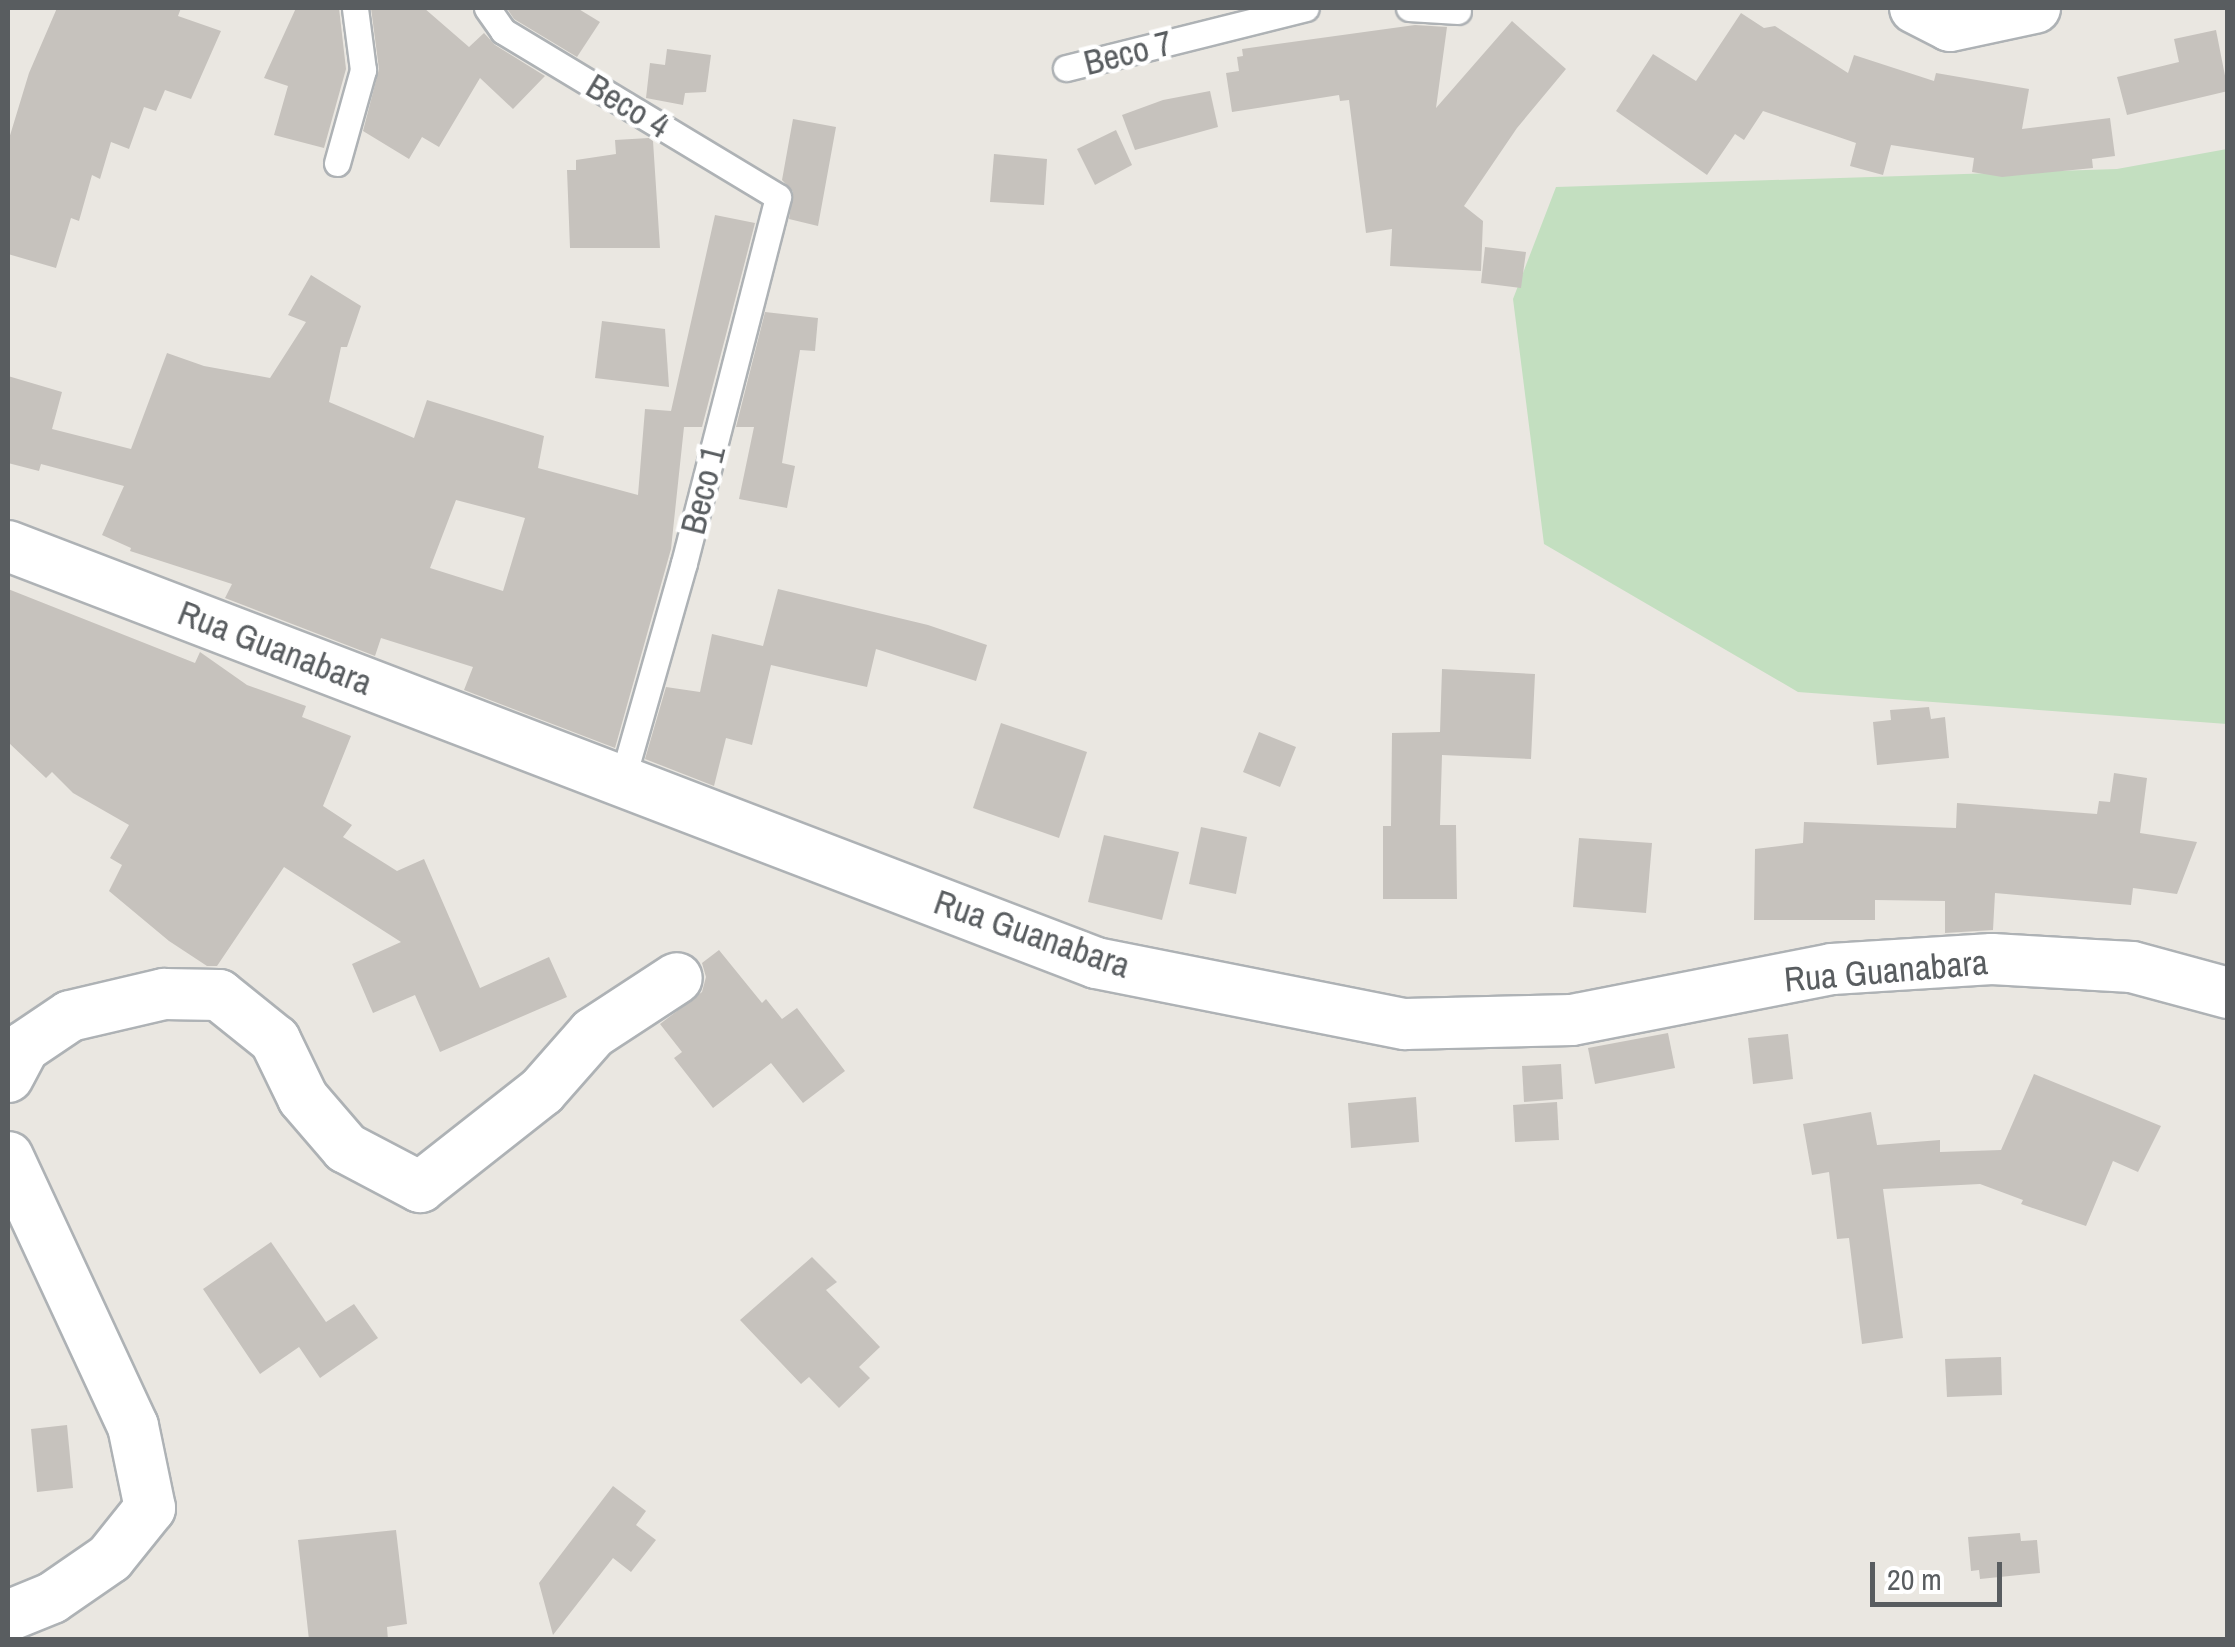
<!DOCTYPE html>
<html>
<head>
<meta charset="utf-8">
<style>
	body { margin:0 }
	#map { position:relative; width:2235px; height:1647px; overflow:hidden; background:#eae7e1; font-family:"Archivo Narrow",sans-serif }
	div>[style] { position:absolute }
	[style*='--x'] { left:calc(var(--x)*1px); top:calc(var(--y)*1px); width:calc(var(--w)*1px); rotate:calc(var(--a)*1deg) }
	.green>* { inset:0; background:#c3dfc0 }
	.building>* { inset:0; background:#c6c2bd }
	.roads { filter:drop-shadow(2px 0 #aeb2b5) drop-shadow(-2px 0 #aeb2b5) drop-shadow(0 2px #aeb2b5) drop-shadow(0 -2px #aeb2b5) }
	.service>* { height:25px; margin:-12.5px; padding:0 12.5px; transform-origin:12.5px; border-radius:12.5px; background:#fff }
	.minor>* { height:50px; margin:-25px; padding:0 25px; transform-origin:25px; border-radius:25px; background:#fff }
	span { translate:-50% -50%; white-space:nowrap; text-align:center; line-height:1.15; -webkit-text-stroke:9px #fff; paint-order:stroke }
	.street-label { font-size:35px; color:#595d60 }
	.frame { position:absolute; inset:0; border:10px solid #595d60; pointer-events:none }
	.scale { position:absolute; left:1870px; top:1562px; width:132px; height:45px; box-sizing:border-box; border:5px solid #595d60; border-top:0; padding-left:12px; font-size:30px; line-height:35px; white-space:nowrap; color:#595d60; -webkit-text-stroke:8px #fff; paint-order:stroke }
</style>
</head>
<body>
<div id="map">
	<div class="green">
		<i style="clip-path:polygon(2227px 149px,2227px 724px,1798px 692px,1544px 544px,1513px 299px,1556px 187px,2117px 169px)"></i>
	</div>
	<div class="building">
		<i style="clip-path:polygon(57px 8px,181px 8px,178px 16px,221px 31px,191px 99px,165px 90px,156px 111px,144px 107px,129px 149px,111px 142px,100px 179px,92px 175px,79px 221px,71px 218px,56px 268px,8px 254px,8px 142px,29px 73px)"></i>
		<i style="clip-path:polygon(296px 8px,339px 8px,346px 69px,324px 148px,274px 135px,288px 86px,264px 78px)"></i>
		<i style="clip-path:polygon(371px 8px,424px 8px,469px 47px,484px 33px,495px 45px,545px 76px,513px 109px,480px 78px,439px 147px,422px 137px,409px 159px,363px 131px,379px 69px)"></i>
		<i style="clip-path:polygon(511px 8px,577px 8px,600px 22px,577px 57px,514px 19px,508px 10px)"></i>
		<i style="clip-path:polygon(1741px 13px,1764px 28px,1775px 26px,1848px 73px,1854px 55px,1934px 81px,1936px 73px,2029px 89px,2022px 129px,2110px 118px,2115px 156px,2092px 159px,2093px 168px,2002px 177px,1972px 172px,1974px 158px,1891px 145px,1883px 175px,1850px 166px,1856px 143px,1763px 111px,1744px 140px,1735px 134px,1707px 175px,1616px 111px,1653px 54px,1696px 81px)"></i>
		<i style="clip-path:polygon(1512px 21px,1566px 69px,1517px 128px,1464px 206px,1483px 221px,1481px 271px,1390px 266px,1392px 229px,1366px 233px,1349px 100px,1340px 101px,1339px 95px,1232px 112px,1226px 73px,1239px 71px,1237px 57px,1243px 56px,1242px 49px,1415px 25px,1447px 27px,1436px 108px)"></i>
		<i style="clip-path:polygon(2216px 30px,2228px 91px,2127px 115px,2117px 77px,2179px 62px,2174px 39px)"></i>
		<i style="clip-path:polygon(667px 49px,711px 55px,706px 92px,685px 93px,683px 105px,646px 98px,650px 63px,665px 65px)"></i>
		<i style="clip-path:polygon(1210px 91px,1218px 127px,1135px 150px,1122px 115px,1163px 100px)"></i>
		<i style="clip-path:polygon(793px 119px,836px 127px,818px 226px,789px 219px,793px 192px,782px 180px)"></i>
		<i style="clip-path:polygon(1116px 130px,1132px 165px,1095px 185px,1077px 149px)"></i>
		<i style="clip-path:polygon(649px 138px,653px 141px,660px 248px,570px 248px,567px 170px,576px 170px,576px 160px,616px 154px,615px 140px)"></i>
		<i style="clip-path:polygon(994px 154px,1047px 159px,1044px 205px,990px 202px)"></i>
		<i style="clip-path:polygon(evenodd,715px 215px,755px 223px,702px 427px,684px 427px,671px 549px,615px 748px,464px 690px,473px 667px,381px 638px,375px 656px,225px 598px,232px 584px,130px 551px,131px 548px,102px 535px,124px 486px,41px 464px,39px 471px,8px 463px,8px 376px,62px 392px,52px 429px,131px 449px,167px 353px,204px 366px,270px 378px,306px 322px,288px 315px,311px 275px,361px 306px,347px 347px,341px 347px,329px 402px,414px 438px,427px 400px,544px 436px,538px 468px,638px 495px,645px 409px,671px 411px,715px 215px,456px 500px,525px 518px,503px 591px,430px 568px,456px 500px)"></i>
		<i style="clip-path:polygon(1485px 247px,1526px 252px,1521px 288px,1481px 283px)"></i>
		<i style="clip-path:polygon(765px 312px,818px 318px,815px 351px,800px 350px,782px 463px,795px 466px,787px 508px,739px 499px,754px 427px,736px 427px)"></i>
		<i style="clip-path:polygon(602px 321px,665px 329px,669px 387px,595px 378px)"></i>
		<i style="clip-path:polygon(8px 589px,195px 663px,200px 652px,247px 685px,306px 706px,302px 717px,351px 736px,323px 806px,352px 825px,343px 837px,397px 871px,424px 859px,480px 988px,549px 957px,567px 997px,440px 1052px,415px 995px,373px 1013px,352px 964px,401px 942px,284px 867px,217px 966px,207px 966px,169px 941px,109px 891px,122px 865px,110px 858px,129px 825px,73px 793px,52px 772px,46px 778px,8px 742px)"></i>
		<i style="clip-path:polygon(778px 589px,928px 625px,987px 645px,976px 681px,876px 649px,867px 687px,771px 665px,752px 745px,726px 738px,714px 786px,645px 759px,666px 687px,700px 692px,712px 634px,763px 646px)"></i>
		<i style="clip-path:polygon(1442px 669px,1535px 674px,1531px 759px,1442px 755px,1440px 825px,1456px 825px,1457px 899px,1383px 899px,1383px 826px,1391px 826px,1392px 733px,1440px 732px)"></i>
		<i style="clip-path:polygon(1929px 707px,1931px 719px,1945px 717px,1949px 758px,1877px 765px,1873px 722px,1891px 720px,1890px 710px)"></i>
		<i style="clip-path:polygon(1001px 723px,1087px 752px,1059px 838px,973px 808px)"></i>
		<i style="clip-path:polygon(1259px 732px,1296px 747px,1280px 787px,1243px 772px)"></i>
		<i style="clip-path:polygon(2114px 773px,2147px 778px,2140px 833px,2197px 842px,2177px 894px,2133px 888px,2131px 905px,1995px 893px,1993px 930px,1945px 933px,1945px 901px,1875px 900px,1875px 920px,1754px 920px,1755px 849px,1803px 843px,1804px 822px,1956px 828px,1957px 803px,2097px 814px,2099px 801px,2110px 802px)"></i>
		<i style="clip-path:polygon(1201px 827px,1247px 837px,1236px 894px,1189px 884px)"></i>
		<i style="clip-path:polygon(1104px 835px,1179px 852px,1162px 920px,1088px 902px)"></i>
		<i style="clip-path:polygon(1579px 838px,1652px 843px,1646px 913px,1573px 907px)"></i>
		<i style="clip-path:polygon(719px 950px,762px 1003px,766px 999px,782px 1019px,797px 1008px,845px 1071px,803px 1103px,771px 1063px,713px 1108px,674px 1058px,682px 1052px,660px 1024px,702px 992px,706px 977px,702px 963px)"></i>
		<i style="clip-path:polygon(1668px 1033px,1675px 1068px,1595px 1084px,1588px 1048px)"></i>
		<i style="clip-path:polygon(1788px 1034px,1793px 1079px,1753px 1084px,1748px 1038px)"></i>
		<i style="clip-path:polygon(1561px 1064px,1563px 1099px,1524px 1102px,1522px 1066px)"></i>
		<i style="clip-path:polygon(2034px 1074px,2161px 1126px,2138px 1172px,2113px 1161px,2086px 1226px,2021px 1204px,2023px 1200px,1980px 1184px,1883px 1189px,1903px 1338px,1862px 1344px,1849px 1238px,1837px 1239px,1829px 1172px,1812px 1175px,1803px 1124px,1871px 1112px,1877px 1145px,1940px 1140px,1940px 1152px,2001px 1150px)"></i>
		<i style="clip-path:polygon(1416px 1097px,1419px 1142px,1351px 1148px,1348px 1103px)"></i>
		<i style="clip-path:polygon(1557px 1102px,1559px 1140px,1515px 1142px,1513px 1105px)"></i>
		<i style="clip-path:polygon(271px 1242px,326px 1322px,354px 1304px,378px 1338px,320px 1378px,299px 1347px,260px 1374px,203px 1289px)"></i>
		<i style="clip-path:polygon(812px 1257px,837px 1282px,826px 1290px,880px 1347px,859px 1367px,870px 1378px,839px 1408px,809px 1377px,801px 1384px,740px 1320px)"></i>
		<i style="clip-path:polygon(2001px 1357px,2002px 1395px,1947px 1397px,1945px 1359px)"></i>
		<i style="clip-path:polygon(67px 1425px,73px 1488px,37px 1492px,31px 1429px)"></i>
		<i style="clip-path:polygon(613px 1486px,646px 1511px,636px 1525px,656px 1540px,631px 1572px,613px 1558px,553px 1635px,539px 1583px)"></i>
		<i style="clip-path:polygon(396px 1530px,407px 1624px,387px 1627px,388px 1640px,309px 1640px,298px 1540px)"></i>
		<i style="clip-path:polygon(2020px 1533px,2021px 1541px,2037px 1540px,2040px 1573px,1980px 1579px,1979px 1570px,1971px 1571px,1968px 1537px)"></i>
	</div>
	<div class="roads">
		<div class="service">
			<i style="--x:487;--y:8;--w:28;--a:55"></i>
			<i style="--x:503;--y:31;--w:321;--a:31.1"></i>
			<i style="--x:778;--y:197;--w:378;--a:104.4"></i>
			<i style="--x:684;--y:563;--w:227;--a:105.9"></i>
			<i style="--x:1409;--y:8;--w:49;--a:3.5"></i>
			<i style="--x:1066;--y:68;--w:247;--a:-14"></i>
			<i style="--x:337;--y:163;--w:97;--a:-74.4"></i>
			<i style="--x:363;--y:70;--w:63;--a:-97.4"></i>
		</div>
		<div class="minor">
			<i style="--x:1915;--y:8;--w:39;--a:27"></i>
			<i style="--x:1950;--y:26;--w:87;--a:-12"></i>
			<i style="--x:8;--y:546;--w:1165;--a:20.97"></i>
			<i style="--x:1096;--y:963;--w:315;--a:11.2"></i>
			<i style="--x:1405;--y:1024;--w:167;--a:-1.4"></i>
			<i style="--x:1572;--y:1020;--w:265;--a:-11.1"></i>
			<i style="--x:1832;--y:969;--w:160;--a:-3.6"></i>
			<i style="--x:1992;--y:959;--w:140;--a:3.3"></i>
			<i style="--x:2132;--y:967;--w:99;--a:15.2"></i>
			<i style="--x:8;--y:1077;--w:34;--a:-62"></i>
			<i style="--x:24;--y:1047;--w:55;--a:-34"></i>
			<i style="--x:70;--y:1016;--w:97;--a:-13.2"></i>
			<i style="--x:164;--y:994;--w:55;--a:1"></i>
			<i style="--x:219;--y:995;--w:72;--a:38.8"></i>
			<i style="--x:275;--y:1040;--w:64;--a:64.2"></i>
			<i style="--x:303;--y:1098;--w:66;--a:49.3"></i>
			<i style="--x:346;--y:1148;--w:84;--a:27.8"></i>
			<i style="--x:420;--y:1187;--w:155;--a:-38.2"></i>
			<i style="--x:542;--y:1091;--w:77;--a:-48.7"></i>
			<i style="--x:593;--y:1033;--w:100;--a:-33.2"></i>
			<i style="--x:8;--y:1157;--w:297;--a:65.1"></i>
			<i style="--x:133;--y:1426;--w:84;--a:78.3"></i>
			<i style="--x:150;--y:1508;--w:64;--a:128.7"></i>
			<i style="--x:110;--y:1558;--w:70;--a:145.4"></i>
			<i style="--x:52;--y:1598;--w:48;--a:157.8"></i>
		</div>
	</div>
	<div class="street-label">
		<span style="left:1128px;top:53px;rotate:-14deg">Beco 7</span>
		<span style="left:628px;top:106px;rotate:31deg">Beco 4</span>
		<span style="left:703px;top:490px;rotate:-76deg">Beco 1</span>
		<span style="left:275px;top:648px;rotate:21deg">Rua Guanabara</span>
		<span style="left:1032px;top:934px;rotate:19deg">Rua Guanabara</span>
		<span style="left:1886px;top:971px;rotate:-5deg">Rua Guanabara</span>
	</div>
	<div class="frame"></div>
	<div class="scale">20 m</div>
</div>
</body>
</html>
